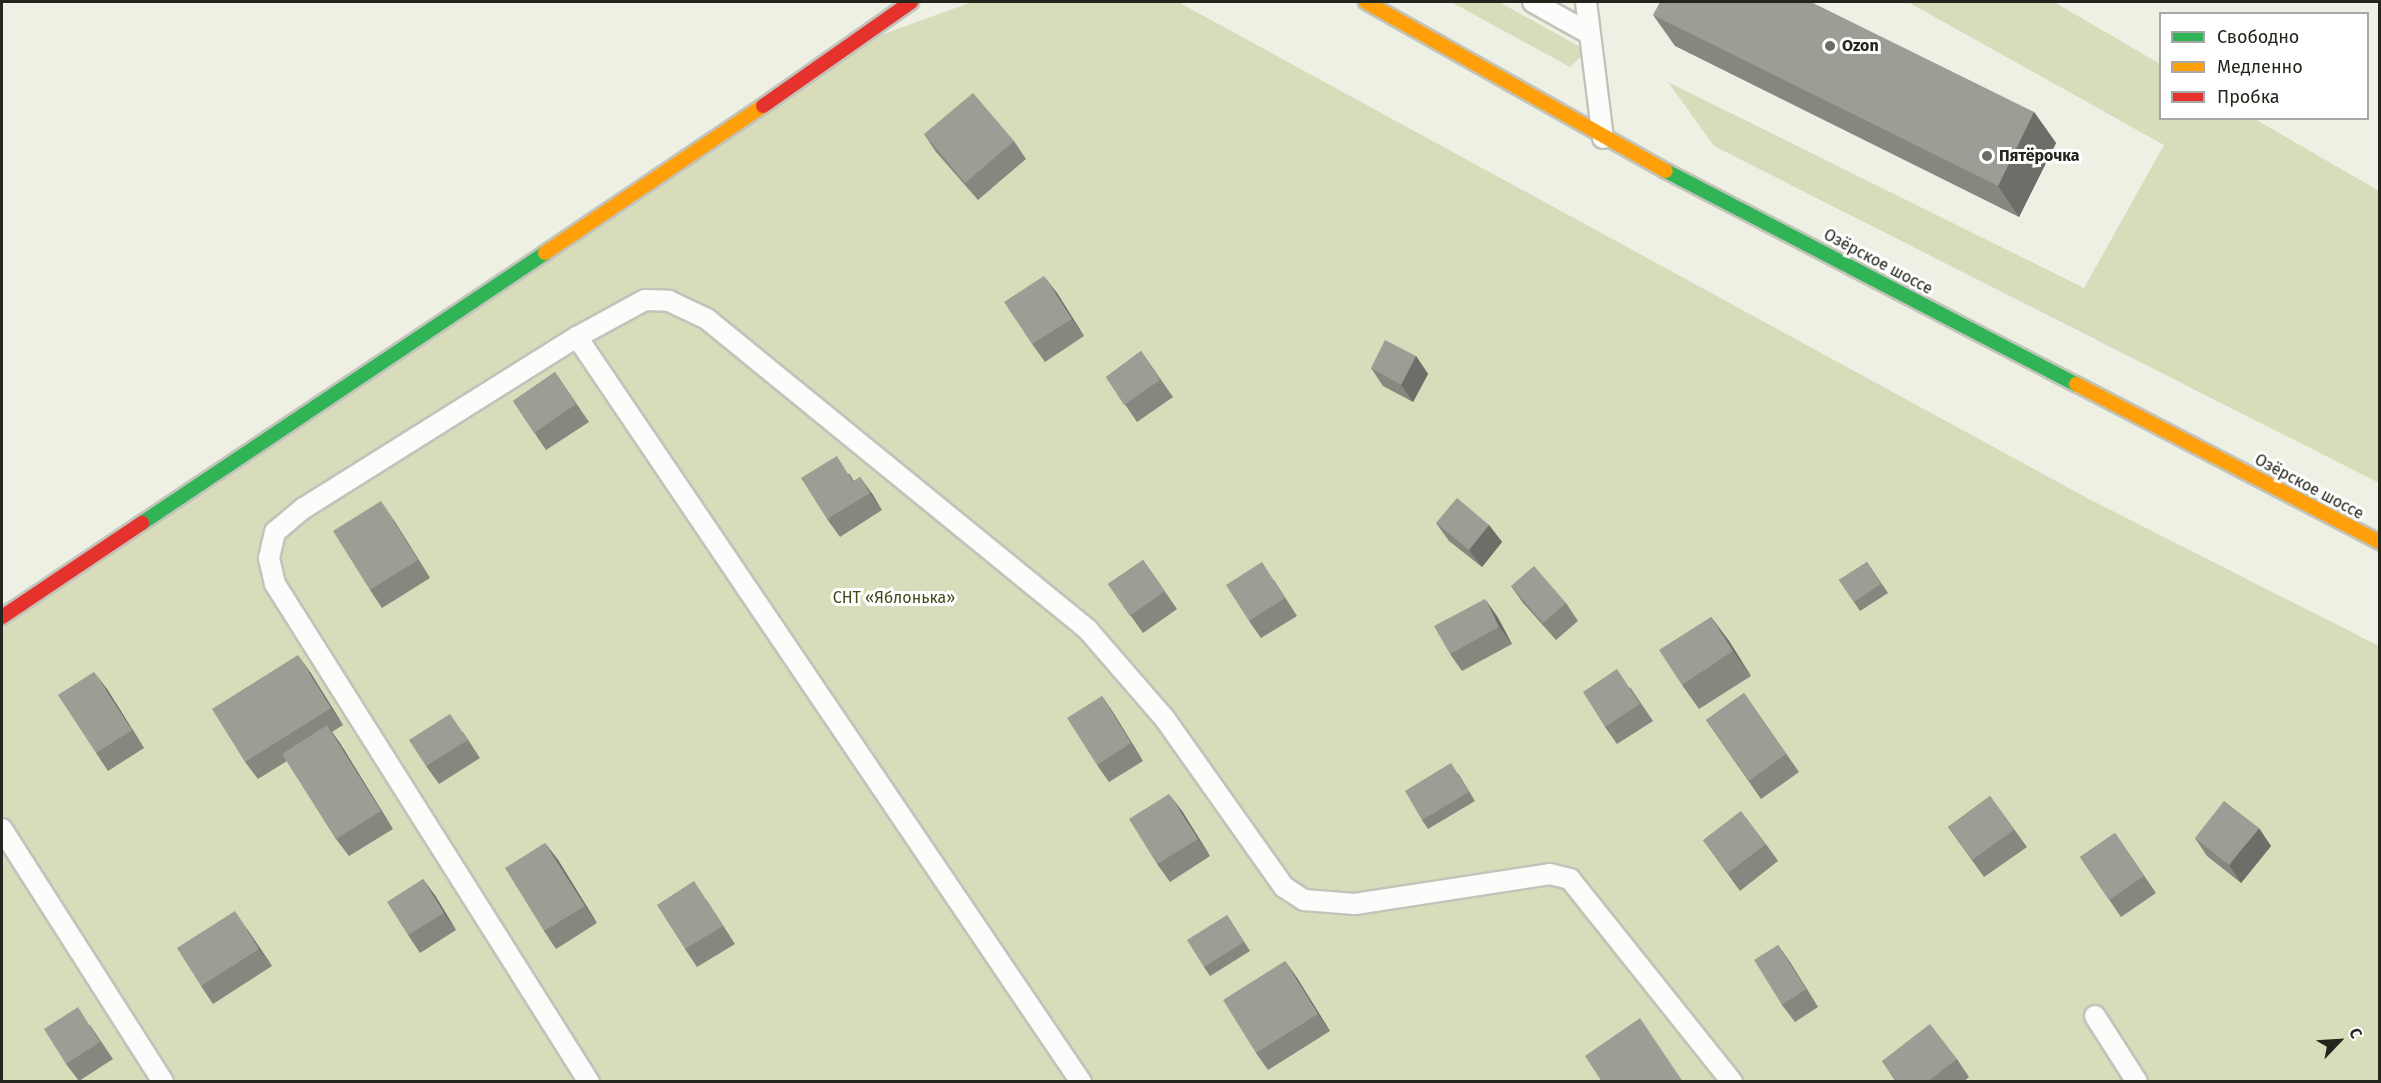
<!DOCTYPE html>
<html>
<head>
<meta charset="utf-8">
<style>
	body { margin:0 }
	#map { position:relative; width:2381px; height:1083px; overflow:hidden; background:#eef0e4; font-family:"Fira Sans",sans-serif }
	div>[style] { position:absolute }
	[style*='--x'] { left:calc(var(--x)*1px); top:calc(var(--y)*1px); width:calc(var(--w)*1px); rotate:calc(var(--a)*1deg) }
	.green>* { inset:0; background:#d8dcbb }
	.roads { filter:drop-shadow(2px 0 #c2c3ba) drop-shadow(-2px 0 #c2c3ba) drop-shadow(0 2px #c2c3ba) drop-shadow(0 -2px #c2c3ba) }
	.lane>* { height:20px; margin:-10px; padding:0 10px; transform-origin:10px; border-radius:10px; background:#fcfdfb }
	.fast>* { height:14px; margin:-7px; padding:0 7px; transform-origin:7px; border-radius:7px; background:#30b455 }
	.slow>* { height:14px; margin:-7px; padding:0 7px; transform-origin:7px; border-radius:7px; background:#ff9f0a }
	.jam>* { height:14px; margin:-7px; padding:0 7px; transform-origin:7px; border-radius:7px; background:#e5322d }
	.wall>* { inset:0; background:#86877f }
	.shaded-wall>* { inset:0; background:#6d6e68 }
	.building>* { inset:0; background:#9c9d94 }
	.dots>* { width:16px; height:16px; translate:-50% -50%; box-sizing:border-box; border:3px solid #fff; border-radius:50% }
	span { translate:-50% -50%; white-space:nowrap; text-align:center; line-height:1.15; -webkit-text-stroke:6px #fff; paint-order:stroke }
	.poi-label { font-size:16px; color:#24251d; font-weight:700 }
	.left { translate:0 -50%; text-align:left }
	.street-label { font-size:16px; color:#24251d }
	.park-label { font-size:16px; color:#444715 }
	.frame { position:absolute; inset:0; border:3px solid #24251d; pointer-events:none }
	.legend { position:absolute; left:2159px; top:12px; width:210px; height:108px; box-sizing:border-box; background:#fff; border:2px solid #a7a8a5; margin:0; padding:8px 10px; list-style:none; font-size:18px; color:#24251d }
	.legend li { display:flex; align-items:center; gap:12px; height:30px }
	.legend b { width:30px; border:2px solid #a7a8a5 }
	.north { position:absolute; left:2309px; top:1011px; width:60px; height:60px; -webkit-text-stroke:4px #fff; paint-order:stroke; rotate:65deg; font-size:16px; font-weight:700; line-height:24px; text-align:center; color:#24251d }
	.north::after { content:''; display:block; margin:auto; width:21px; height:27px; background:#24251d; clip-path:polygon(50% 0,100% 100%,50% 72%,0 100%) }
</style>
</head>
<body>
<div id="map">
	<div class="green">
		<i style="clip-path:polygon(972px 2px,1178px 2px,2087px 498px,2379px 646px,2379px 1081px,2px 1082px,2px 617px,856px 44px)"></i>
		<i style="clip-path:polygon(1451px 2px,1499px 2px,1584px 49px,1581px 57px,1570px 67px)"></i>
		<i style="clip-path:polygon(1908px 2px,2054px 2px,2160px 64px,2160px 118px,2255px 119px,2379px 191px,2379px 483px,1714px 146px,1668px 82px,2084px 288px,2164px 145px)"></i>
	</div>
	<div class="roads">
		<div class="lane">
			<i style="--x:1533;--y:2;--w:65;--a:29.3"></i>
			<i style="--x:1586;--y:2;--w:137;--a:82.9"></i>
			<i style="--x:577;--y:337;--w:77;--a:-28.6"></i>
			<i style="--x:645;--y:300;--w:24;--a:2"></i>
			<i style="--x:669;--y:301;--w:42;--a:25.3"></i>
			<i style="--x:707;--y:319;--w:492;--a:39.2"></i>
			<i style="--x:1088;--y:630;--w:118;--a:49.1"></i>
			<i style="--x:1165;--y:719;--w:206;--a:54.7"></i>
			<i style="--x:1284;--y:887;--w:24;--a:33"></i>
			<i style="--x:1304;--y:900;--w:51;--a:4.5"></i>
			<i style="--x:1355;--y:904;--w:197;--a:-8.7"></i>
			<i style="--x:1550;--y:874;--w:21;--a:14"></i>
			<i style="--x:1570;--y:879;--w:260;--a:51.4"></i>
			<i style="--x:2;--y:829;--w:300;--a:57.5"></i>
			<i style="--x:2095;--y:1016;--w:78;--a:57.5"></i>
			<i style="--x:589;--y:1082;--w:589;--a:-122.23"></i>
			<i style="--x:275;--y:584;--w:27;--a:-103"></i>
			<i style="--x:269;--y:558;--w:27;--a:-77"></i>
			<i style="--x:275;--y:532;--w:38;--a:-40"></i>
			<i style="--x:304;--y:508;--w:322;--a:-32.1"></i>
			<i style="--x:577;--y:337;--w:899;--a:55.92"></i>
		</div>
		<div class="fast">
			<i style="--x:1666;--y:171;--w:462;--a:27.5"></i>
			<i style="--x:142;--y:523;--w:485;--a:-33.8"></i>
		</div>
		<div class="slow">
			<i style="--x:1366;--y:2;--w:344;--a:29.4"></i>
			<i style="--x:545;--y:253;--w:263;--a:-34"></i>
			<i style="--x:2076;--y:384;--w:343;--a:27.5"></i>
		</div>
		<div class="jam">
			<i style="--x:763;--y:106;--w:181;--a:-35.1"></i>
			<i style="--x:2;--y:617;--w:169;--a:-33.9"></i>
		</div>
	</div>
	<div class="wall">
		<i style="clip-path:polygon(1653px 15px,2034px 112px,2056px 143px,2019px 217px,1675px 46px)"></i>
		<i style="clip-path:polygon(924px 134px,1014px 141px,1026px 159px,978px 200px,936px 152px)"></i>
		<i style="clip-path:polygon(1057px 293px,1084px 336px,1045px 362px,1032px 344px)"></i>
		<i style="clip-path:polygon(1141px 351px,1173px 397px,1137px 422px,1106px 377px)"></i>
		<i style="clip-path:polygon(1416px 356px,1428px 374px,1413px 402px,1383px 386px,1371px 368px)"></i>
		<i style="clip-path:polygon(555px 372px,589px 422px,546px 450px,513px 401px)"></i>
		<i style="clip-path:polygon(849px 473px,854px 481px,860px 477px,882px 510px,840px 537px,827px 519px)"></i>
		<i style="clip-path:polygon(393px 519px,430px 578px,382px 608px,370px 590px)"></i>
		<i style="clip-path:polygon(1436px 523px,1489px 525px,1502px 542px,1482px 567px,1449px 541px)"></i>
		<i style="clip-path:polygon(1143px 560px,1177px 609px,1143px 633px,1108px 584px)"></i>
		<i style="clip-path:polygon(1867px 562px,1888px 593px,1860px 611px,1839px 580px)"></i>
		<i style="clip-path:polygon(1274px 580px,1297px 616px,1261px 638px,1249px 621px)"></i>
		<i style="clip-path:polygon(1511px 586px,1566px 603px,1578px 621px,1556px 640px,1523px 603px)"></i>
		<i style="clip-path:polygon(1497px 616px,1512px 644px,1462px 671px,1450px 654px)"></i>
		<i style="clip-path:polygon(1711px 617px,1729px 641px,1751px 676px,1699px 709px,1682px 685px)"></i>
		<i style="clip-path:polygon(310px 672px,343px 725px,332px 732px,393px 829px,349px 856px,336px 839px,287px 761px,258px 779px,245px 762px)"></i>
		<i style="clip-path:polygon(1630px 687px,1653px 721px,1617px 744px,1605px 727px)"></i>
		<i style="clip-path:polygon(107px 689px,144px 748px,108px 771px,96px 753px)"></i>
		<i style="clip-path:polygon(1744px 693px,1799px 772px,1761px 799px,1706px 720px)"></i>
		<i style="clip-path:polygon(1102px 696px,1114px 714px,1143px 761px,1109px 782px,1097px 765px)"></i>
		<i style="clip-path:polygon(463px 732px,480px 758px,439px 784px,426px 766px)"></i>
		<i style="clip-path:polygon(1458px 773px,1475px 801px,1428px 829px,1422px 820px)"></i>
		<i style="clip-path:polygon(1990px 796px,2027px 847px,1984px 877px,1948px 827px)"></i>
		<i style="clip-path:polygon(1182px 811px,1210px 856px,1170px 882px,1157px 864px)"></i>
		<i style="clip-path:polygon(2115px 833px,2156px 893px,2121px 917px,2080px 857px)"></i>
		<i style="clip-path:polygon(2195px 838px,2271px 846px,2241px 883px,2207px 856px)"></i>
		<i style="clip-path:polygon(1703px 840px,1766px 844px,1778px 861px,1740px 891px)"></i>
		<i style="clip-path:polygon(545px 843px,558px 860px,597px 923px,556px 949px,544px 931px)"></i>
		<i style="clip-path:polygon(423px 879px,436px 897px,456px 930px,420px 953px,408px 935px)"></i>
		<i style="clip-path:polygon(706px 899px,735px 944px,697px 967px,685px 949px)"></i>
		<i style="clip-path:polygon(1227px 915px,1250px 951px,1210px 976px,1204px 967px)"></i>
		<i style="clip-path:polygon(247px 929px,272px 966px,213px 1004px,201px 986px)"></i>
		<i style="clip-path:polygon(1778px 945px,1818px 1007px,1795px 1022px,1782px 1005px)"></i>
		<i style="clip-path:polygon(1285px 961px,1297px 978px,1330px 1031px,1268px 1070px,1256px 1053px)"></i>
		<i style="clip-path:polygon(90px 1025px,113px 1059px,79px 1081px,66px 1064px)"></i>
		<i style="clip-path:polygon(1957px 1059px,1969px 1077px,1963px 1082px,1896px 1082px,1882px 1061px)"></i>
	</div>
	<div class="shaded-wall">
		<i style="clip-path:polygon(2034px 112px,2056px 143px,2019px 217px,1998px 186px)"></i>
		<i style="clip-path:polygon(1044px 276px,1057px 293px,1084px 336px,1072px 319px)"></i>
		<i style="clip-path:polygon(1416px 356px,1428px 374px,1413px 402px,1401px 385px)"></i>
		<i style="clip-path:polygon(860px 477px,873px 495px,882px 510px,870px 493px)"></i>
		<i style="clip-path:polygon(381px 501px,393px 519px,430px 578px,418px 560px)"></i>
		<i style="clip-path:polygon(1489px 525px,1502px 542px,1482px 567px,1469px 550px)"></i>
		<i style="clip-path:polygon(1485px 599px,1497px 616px,1512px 644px,1499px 627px)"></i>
		<i style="clip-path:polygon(1711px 617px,1729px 641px,1751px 676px,1733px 651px)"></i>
		<i style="clip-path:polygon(298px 655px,310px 672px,343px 725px,331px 708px)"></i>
		<i style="clip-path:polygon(94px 672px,107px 689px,144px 748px,132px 730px)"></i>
		<i style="clip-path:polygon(1102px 696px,1114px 714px,1143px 761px,1131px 743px)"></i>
		<i style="clip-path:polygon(327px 725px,340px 743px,393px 829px,381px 811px)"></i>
		<i style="clip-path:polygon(1169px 794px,1182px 811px,1210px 856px,1198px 839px)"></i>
		<i style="clip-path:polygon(2259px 828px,2271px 846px,2241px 883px,2229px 865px)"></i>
		<i style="clip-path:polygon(545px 843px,558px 860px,597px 923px,585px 906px)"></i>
		<i style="clip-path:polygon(423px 879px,436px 897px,456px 930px,444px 913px)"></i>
		<i style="clip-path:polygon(235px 911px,247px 929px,272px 966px,259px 949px)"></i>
		<i style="clip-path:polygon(1778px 945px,1790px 962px,1818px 1007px,1806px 989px)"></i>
		<i style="clip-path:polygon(1285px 961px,1297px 978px,1330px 1031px,1318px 1014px)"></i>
	</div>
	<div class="building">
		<i style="clip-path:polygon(1660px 2px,1811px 2px,2034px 112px,1998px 186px,1653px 15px)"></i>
		<i style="clip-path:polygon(973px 93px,1014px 141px,965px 183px,924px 134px)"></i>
		<i style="clip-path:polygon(1044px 276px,1072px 319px,1032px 344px,1004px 302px)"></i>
		<i style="clip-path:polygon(1385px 340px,1416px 356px,1401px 385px,1371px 368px)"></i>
		<i style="clip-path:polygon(1141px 351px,1160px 380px,1124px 405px,1106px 377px)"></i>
		<i style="clip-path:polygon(555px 372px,576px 404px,534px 433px,513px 401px)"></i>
		<i style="clip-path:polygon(837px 456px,853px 482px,860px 477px,870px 493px,827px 519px,801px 478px)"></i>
		<i style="clip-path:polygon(1457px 498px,1489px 525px,1469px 550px,1436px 523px)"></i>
		<i style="clip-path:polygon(381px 501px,418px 560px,370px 590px,333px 531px)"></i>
		<i style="clip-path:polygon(1143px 560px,1165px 591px,1130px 616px,1108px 584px)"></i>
		<i style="clip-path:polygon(1262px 562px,1285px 598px,1249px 621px,1226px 585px)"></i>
		<i style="clip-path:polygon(1867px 562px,1881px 584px,1854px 602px,1839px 580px)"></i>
		<i style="clip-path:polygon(1534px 566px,1566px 603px,1543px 623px,1511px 586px)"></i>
		<i style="clip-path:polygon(1485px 599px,1499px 627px,1450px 654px,1434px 626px)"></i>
		<i style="clip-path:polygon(1711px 617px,1733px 651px,1682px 685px,1659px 650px)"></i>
		<i style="clip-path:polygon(298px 655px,331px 708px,245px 762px,212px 709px)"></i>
		<i style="clip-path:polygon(1617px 669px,1640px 704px,1605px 727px,1583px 692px)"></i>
		<i style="clip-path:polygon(94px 672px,132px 730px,96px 753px,58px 695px)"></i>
		<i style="clip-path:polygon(1744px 693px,1786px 754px,1749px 781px,1706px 720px)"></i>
		<i style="clip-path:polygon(1102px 696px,1131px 743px,1097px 765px,1067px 718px)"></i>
		<i style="clip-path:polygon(450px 714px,468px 740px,426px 766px,409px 740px)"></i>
		<i style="clip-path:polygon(327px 725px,381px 811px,336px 839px,282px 754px)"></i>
		<i style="clip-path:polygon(1451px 763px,1469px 792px,1422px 820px,1405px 791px)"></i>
		<i style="clip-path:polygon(1169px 794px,1198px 839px,1157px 864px,1129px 819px)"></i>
		<i style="clip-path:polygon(1990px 796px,2014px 830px,1972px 860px,1948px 827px)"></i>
		<i style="clip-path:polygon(2224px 801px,2259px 828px,2229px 865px,2195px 838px)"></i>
		<i style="clip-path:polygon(1741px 811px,1766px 844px,1728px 873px,1703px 840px)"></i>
		<i style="clip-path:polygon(2115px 833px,2144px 876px,2109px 900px,2080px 857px)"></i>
		<i style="clip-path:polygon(545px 843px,585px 906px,544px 931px,505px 868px)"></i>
		<i style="clip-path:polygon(423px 879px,444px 913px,408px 935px,387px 902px)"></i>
		<i style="clip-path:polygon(694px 881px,723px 926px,685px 949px,657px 905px)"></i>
		<i style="clip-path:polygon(235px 911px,259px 949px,201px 986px,177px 948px)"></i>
		<i style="clip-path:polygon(1227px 915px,1244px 942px,1204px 967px,1187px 940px)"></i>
		<i style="clip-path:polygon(1778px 945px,1806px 989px,1782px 1005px,1754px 960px)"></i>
		<i style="clip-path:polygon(1285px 961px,1318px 1014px,1256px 1053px,1223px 1000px)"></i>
		<i style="clip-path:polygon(78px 1007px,100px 1042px,66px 1064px,44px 1029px)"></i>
		<i style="clip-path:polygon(1640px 1018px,1683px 1082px,1602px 1082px,1585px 1056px)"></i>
		<i style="clip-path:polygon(1930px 1024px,1957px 1059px,1927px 1082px,1897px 1082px,1882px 1061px)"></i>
	</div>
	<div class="dots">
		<i style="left:1830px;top:46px;background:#6b6c63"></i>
		<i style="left:1987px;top:156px;background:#6b6c63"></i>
	</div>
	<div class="poi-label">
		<span class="left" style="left:1842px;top:46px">Ozon</span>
		<span class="left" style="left:1999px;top:156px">Пятёрочка</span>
	</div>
	<div class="street-label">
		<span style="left:1878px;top:262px;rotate:28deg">Озёрское шоссе</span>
		<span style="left:2309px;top:487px;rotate:28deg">Озёрское шоссе</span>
	</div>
	<div class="park-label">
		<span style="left:894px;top:598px">СНТ «Яблонька»</span>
	</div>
	<div class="frame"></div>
	<ul class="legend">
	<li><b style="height:8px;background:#30b455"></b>Свободно</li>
	<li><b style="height:8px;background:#ff9f0a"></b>Медленно</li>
	<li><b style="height:8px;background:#e5322d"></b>Пробка</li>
	</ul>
	<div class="north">С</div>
</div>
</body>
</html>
